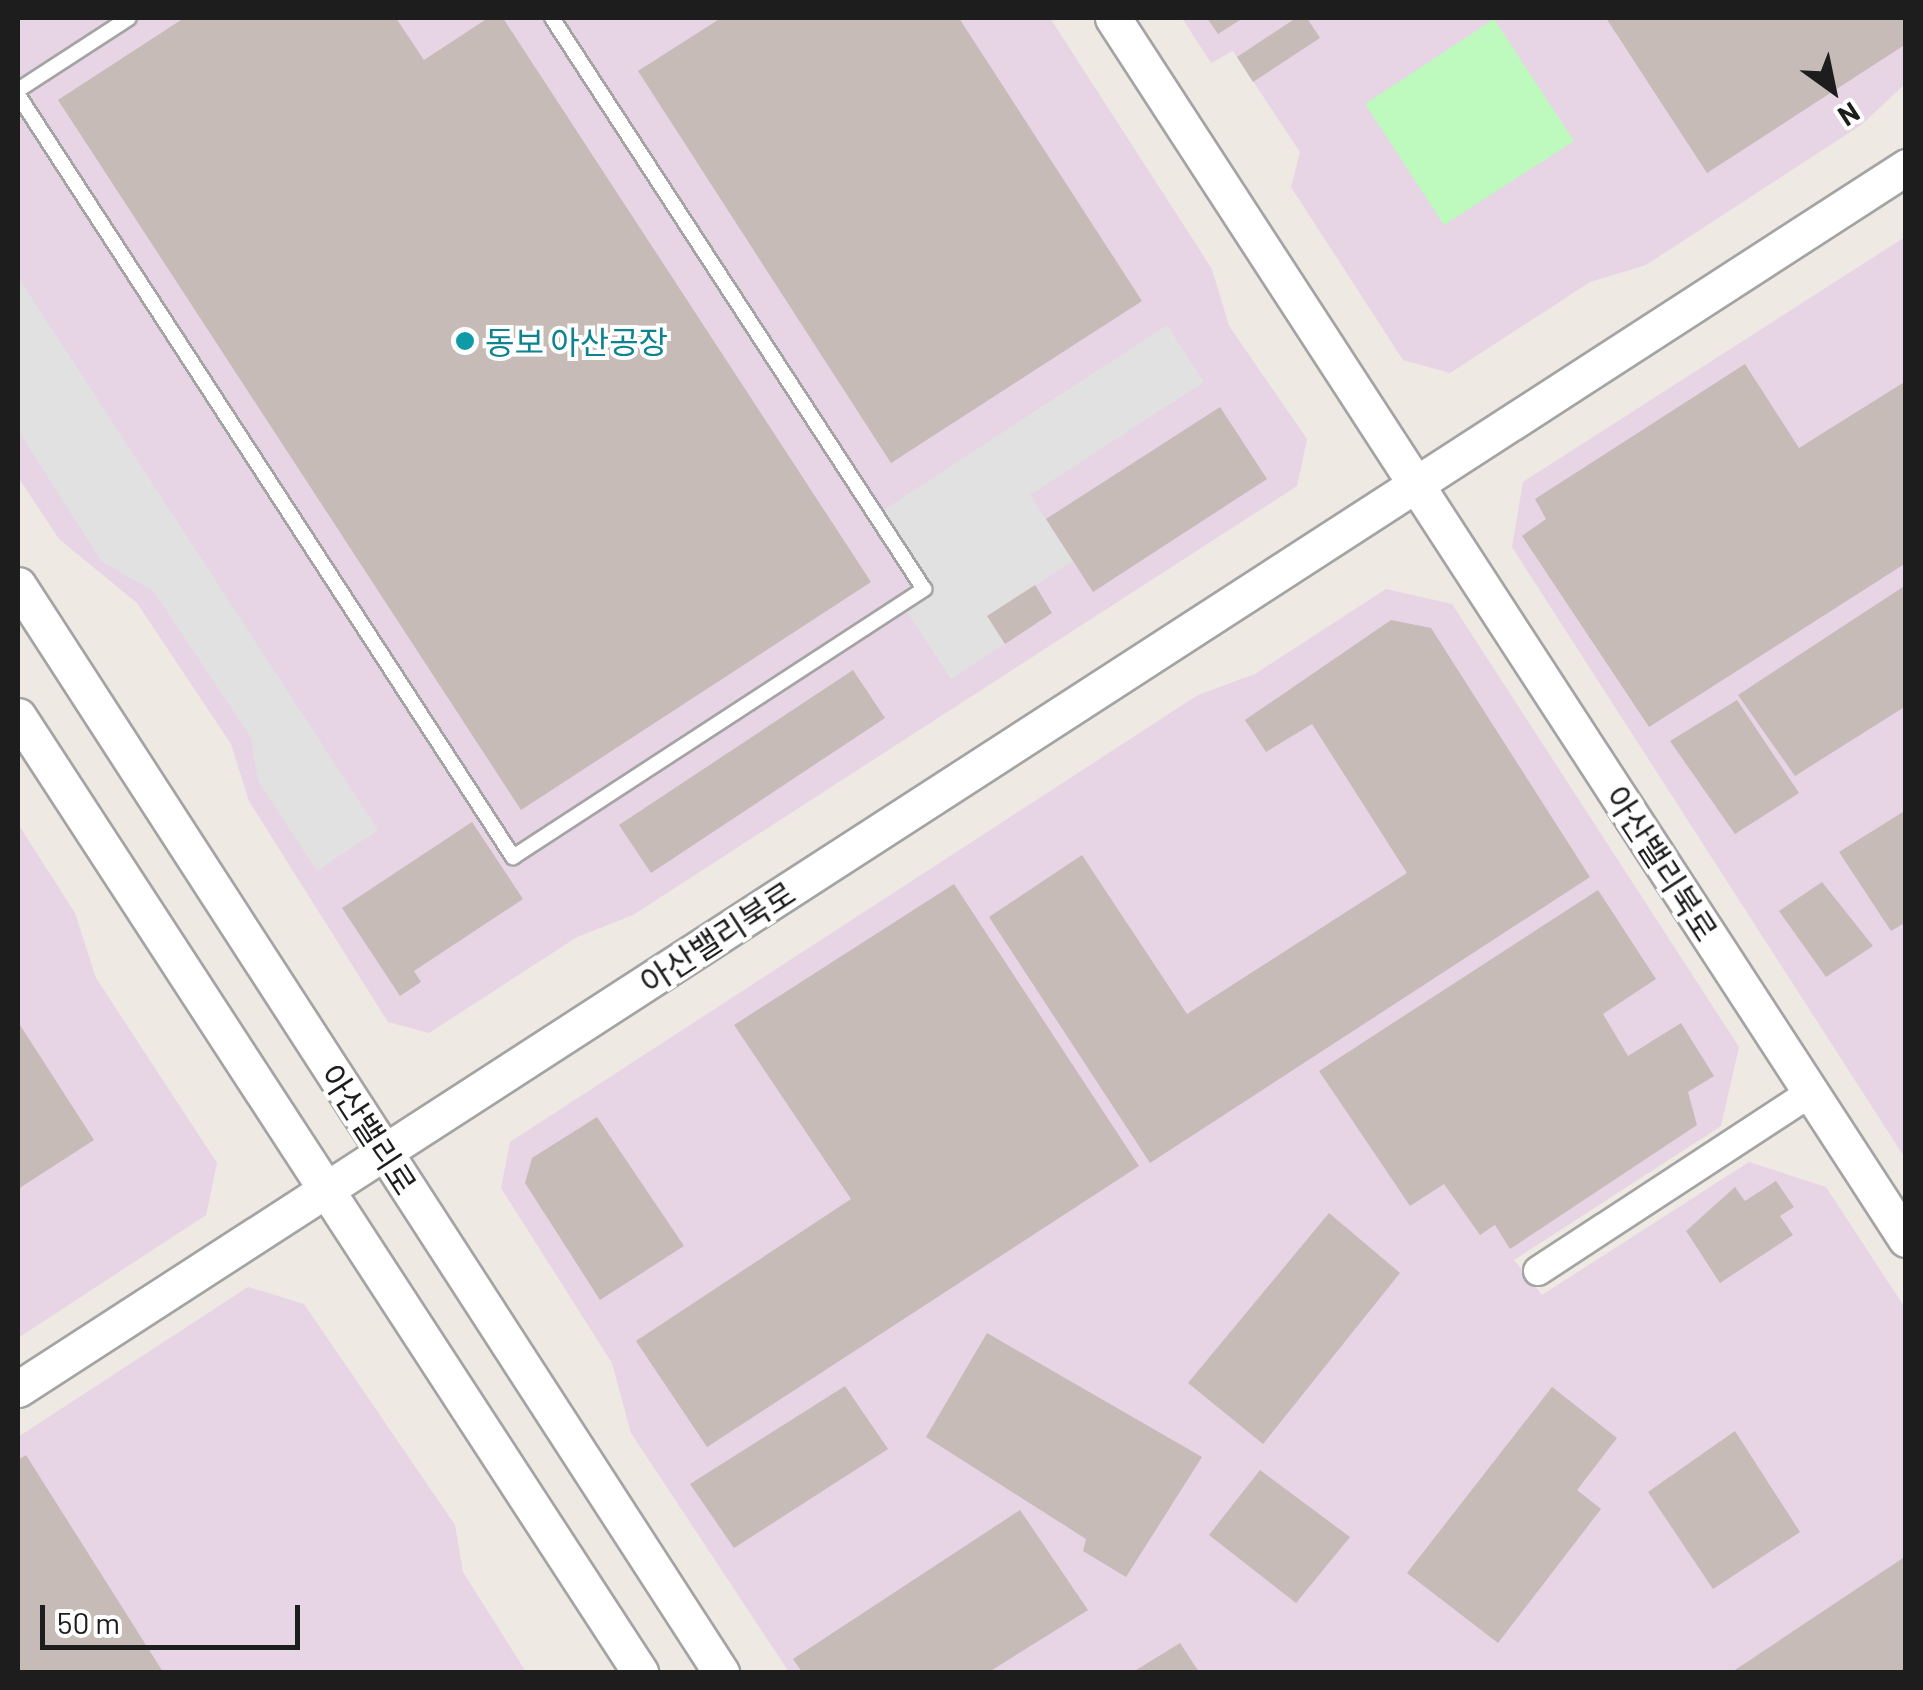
<!DOCTYPE html>
<html>
<head>
<meta charset="utf-8">
<style>
	body { margin:0 }
	#map { position:relative; width:1923px; height:1690px; overflow:hidden; background:#eee9e2; font-family:Barlow,"Noto Sans KR",sans-serif }
	div>[style] { position:absolute }
	[style*='--x'] { left:calc(var(--x)*1px); top:calc(var(--y)*1px); width:calc(var(--w)*1px); rotate:calc(var(--a)*1deg) }
	.industrial>* { inset:0; background:#e7d4e5 }
	.park>* { inset:0; background:#bef9be }
	.parking>* { inset:0; background:#e1e1e1 }
	.building>* { inset:0; background:#c6bbb6 }
	.roads { filter:drop-shadow(2px 0 #a4a4a4) drop-shadow(-2px 0 #a4a4a4) drop-shadow(0 2px #a4a4a4) drop-shadow(0 -2px #a4a4a4) }
	.service>* { height:14px; margin:-7px; padding:0 7px; transform-origin:7px; border-radius:7px; background:#fff }
	.minor>* { height:28px; margin:-14px; padding:0 14px; transform-origin:14px; border-radius:14px; background:#fff }
	.tertiary>* { height:35px; margin:-17.5px; padding:0 17.5px; transform-origin:17.5px; border-radius:17.5px; background:#fff }
	.dots>* { width:28px; height:28px; translate:-50% -50%; box-sizing:border-box; border:5px solid #fff; border-radius:50% }
	span { translate:-50% -50%; white-space:nowrap; text-align:center; line-height:1.15; -webkit-text-stroke:8px #fff; paint-order:stroke }
	.culture-label { font-size:32px; color:#0d838f }
	.left { translate:0 -50%; text-align:left }
	.street-label { font-size:32px; color:#1d1d1d }
	.frame { position:absolute; inset:0; border:20px solid #1d1d1d; pointer-events:none }
	.north { position:absolute; left:1783px; top:40px; width:100px; height:100px; -webkit-text-stroke:8px #fff; paint-order:stroke; rotate:147deg; font-size:28px; font-weight:700; line-height:40px; text-align:center; color:#1d1d1d }
	.north::after { content:''; display:block; margin:auto; width:35px; height:45px; background:#1d1d1d; clip-path:polygon(50% 0,100% 100%,50% 72%,0 100%) }
	.scale { position:absolute; left:40px; top:1605px; width:260px; height:45px; box-sizing:border-box; border:5px solid #1d1d1d; border-top:0; padding-left:12px; font-size:30px; line-height:35px; white-space:nowrap; color:#1d1d1d; -webkit-text-stroke:8px #fff; paint-order:stroke }
</style>
</head>
<body>
<div id="map">
	<div class="industrial">
		<i style="clip-path:polygon(18px 18px,1050px 18px,1212px 269px,1229px 326px,1307px 439px,1297px 486px,633px 915px,577px 937px,429px 1033px,388px 1022px,249px 801px,231px 744px,137px 603px,59px 539px,18px 477px)"></i>
		<i style="clip-path:polygon(1182px 18px,1905px 18px,1905px 84px,1861px 125px,1646px 265px,1590px 282px,1450px 373px,1403px 360px,1291px 187px,1300px 152px,1233px 51px,1211px 63px)"></i>
		<i style="clip-path:polygon(1905px 237px,1905px 1158px,1512px 547px,1523px 482px)"></i>
		<i style="clip-path:polygon(1386px 589px,1452px 604px,1739px 1047px,1721px 1126px,1514px 1260px,1542px 1295px,1749px 1162px,1826px 1187px,1905px 1308px,1905px 1672px,789px 1672px,631px 1433px,612px 1363px,501px 1188px,510px 1142px,1198px 695px,1255px 674px)"></i>
		<i style="clip-path:polygon(18px 824px,75px 913px,96px 978px,217px 1163px,206px 1215px,18px 1338px)"></i>
		<i style="clip-path:polygon(248px 1287px,304px 1304px,455px 1525px,463px 1572px,526px 1672px,18px 1672px,18px 1437px)"></i>
	</div>
	<div class="park">
		<i style="clip-path:polygon(1494px 19px,1574px 141px,1444px 225px,1365px 104px)"></i>
	</div>
	<div class="parking">
		<i style="clip-path:polygon(18px 277px,378px 830px,317px 871px,258px 781px,251px 738px,153px 591px,101px 561px,18px 430px)"></i>
		<i style="clip-path:polygon(1167px 325px,1204px 382px,1030px 495px,1073px 561px,988px 616px,1005px 644px,951px 679px,902px 604px,924px 590px,876px 515px)"></i>
	</div>
	<div class="building">
		<i style="clip-path:polygon(184px 18px,396px 18px,424px 60px,488px 18px,503px 18px,871px 582px,521px 810px,58px 100px)"></i>
		<i style="clip-path:polygon(721px 18px,959px 18px,1142px 301px,891px 463px,638px 71px)"></i>
		<i style="clip-path:polygon(1207px 18px,1243px 18px,1218px 34px)"></i>
		<i style="clip-path:polygon(1296px 18px,1307px 18px,1320px 38px,1253px 82px,1237px 57px)"></i>
		<i style="clip-path:polygon(1606px 18px,1906px 18px,1906px 44px,1707px 173px)"></i>
		<i style="clip-path:polygon(1745px 364px,1799px 448px,1906px 381px,1906px 563px,1649px 727px,1522px 536px,1546px 519px,1535px 499px)"></i>
		<i style="clip-path:polygon(1220px 407px,1267px 479px,1093px 592px,1046px 519px)"></i>
		<i style="clip-path:polygon(1035px 585px,1052px 613px,1005px 644px,987px 616px)"></i>
		<i style="clip-path:polygon(1906px 585px,1906px 706px,1795px 776px,1738px 695px)"></i>
		<i style="clip-path:polygon(1391px 620px,1431px 628px,1590px 877px,1150px 1163px,989px 917px,1082px 855px,1187px 1014px,1407px 873px,1312px 724px,1266px 752px,1245px 720px)"></i>
		<i style="clip-path:polygon(853px 670px,885px 718px,651px 873px,619px 825px)"></i>
		<i style="clip-path:polygon(1737px 700px,1799px 793px,1735px 834px,1670px 741px)"></i>
		<i style="clip-path:polygon(1906px 810px,1906px 922px,1891px 931px,1839px 852px)"></i>
		<i style="clip-path:polygon(472px 822px,523px 899px,414px 971px,421px 982px,400px 996px,342px 908px)"></i>
		<i style="clip-path:polygon(1822px 882px,1873px 946px,1826px 977px,1779px 911px)"></i>
		<i style="clip-path:polygon(954px 884px,1139px 1166px,707px 1447px,636px 1341px,851px 1199px,734px 1025px)"></i>
		<i style="clip-path:polygon(1598px 890px,1656px 979px,1603px 1014px,1628px 1056px,1681px 1023px,1714px 1076px,1688px 1092px,1697px 1125px,1510px 1249px,1495px 1225px,1480px 1235px,1444px 1184px,1410px 1206px,1319px 1071px)"></i>
		<i style="clip-path:polygon(18px 1022px,94px 1140px,18px 1189px)"></i>
		<i style="clip-path:polygon(597px 1117px,684px 1246px,600px 1300px,525px 1183px,532px 1158px)"></i>
		<i style="clip-path:polygon(1776px 1181px,1794px 1207px,1780px 1216px,1793px 1235px,1720px 1283px,1686px 1231px,1735px 1187px,1745px 1201px)"></i>
		<i style="clip-path:polygon(1329px 1213px,1400px 1273px,1263px 1444px,1188px 1383px)"></i>
		<i style="clip-path:polygon(987px 1333px,1202px 1457px,1126px 1577px,1083px 1551px,1086px 1539px,926px 1437px)"></i>
		<i style="clip-path:polygon(845px 1386px,888px 1449px,734px 1548px,690px 1484px)"></i>
		<i style="clip-path:polygon(1552px 1387px,1617px 1438px,1577px 1490px,1601px 1509px,1498px 1643px,1407px 1573px)"></i>
		<i style="clip-path:polygon(1735px 1431px,1800px 1532px,1713px 1589px,1648px 1492px)"></i>
		<i style="clip-path:polygon(26px 1455px,163px 1672px,18px 1672px,18px 1460px)"></i>
		<i style="clip-path:polygon(1260px 1470px,1350px 1537px,1296px 1603px,1209px 1535px)"></i>
		<i style="clip-path:polygon(1020px 1510px,1088px 1610px,989px 1672px,802px 1672px,793px 1659px)"></i>
		<i style="clip-path:polygon(1906px 1556px,1906px 1672px,1732px 1672px)"></i>
		<i style="clip-path:polygon(1180px 1643px,1199px 1672px,1133px 1672px)"></i>
	</div>
	<div class="roads">
		<div class="service">
			<i style="--x:18;--y:90;--w:132;--a:-33"></i>
			<i style="--x:18;--y:95;--w:909;--a:56.99"></i>
			<i style="--x:513;--y:857;--w:491;--a:-33.1"></i>
			<i style="--x:924;--y:589;--w:681;--a:-123.08"></i>
		</div>
		<div class="minor">
			<i style="--x:1538;--y:1271;--w:325;--a:-33.2"></i>
		</div>
		<div class="tertiary">
			<i style="--x:1113;--y:18;--w:1456;--a:57"></i>
			<i style="--x:18;--y:585;--w:1295;--a:57.11"></i>
			<i style="--x:18;--y:716;--w:1141;--a:56.95"></i>
			<i style="--x:18;--y:1389;--w:2249;--a:-32.91"></i>
		</div>
	</div>
	<div class="dots">
		<i style="left:465px;top:341px;background:#0f9aa8"></i>
	</div>
	<div class="culture-label">
		<span class="left" style="left:485px;top:341px">동보 아산공장</span>
	</div>
	<div class="street-label">
		<span style="left:1662px;top:863px;rotate:57deg">아산밸리북로</span>
		<span style="left:717px;top:937px;rotate:-33deg">아산밸리북로</span>
		<span style="left:369px;top:1129px;rotate:57deg">아산밸리로</span>
	</div>
	<div class="frame"></div>
	<div class="north">N</div>
	<div class="scale">50 m</div>
</div>
</body>
</html>
